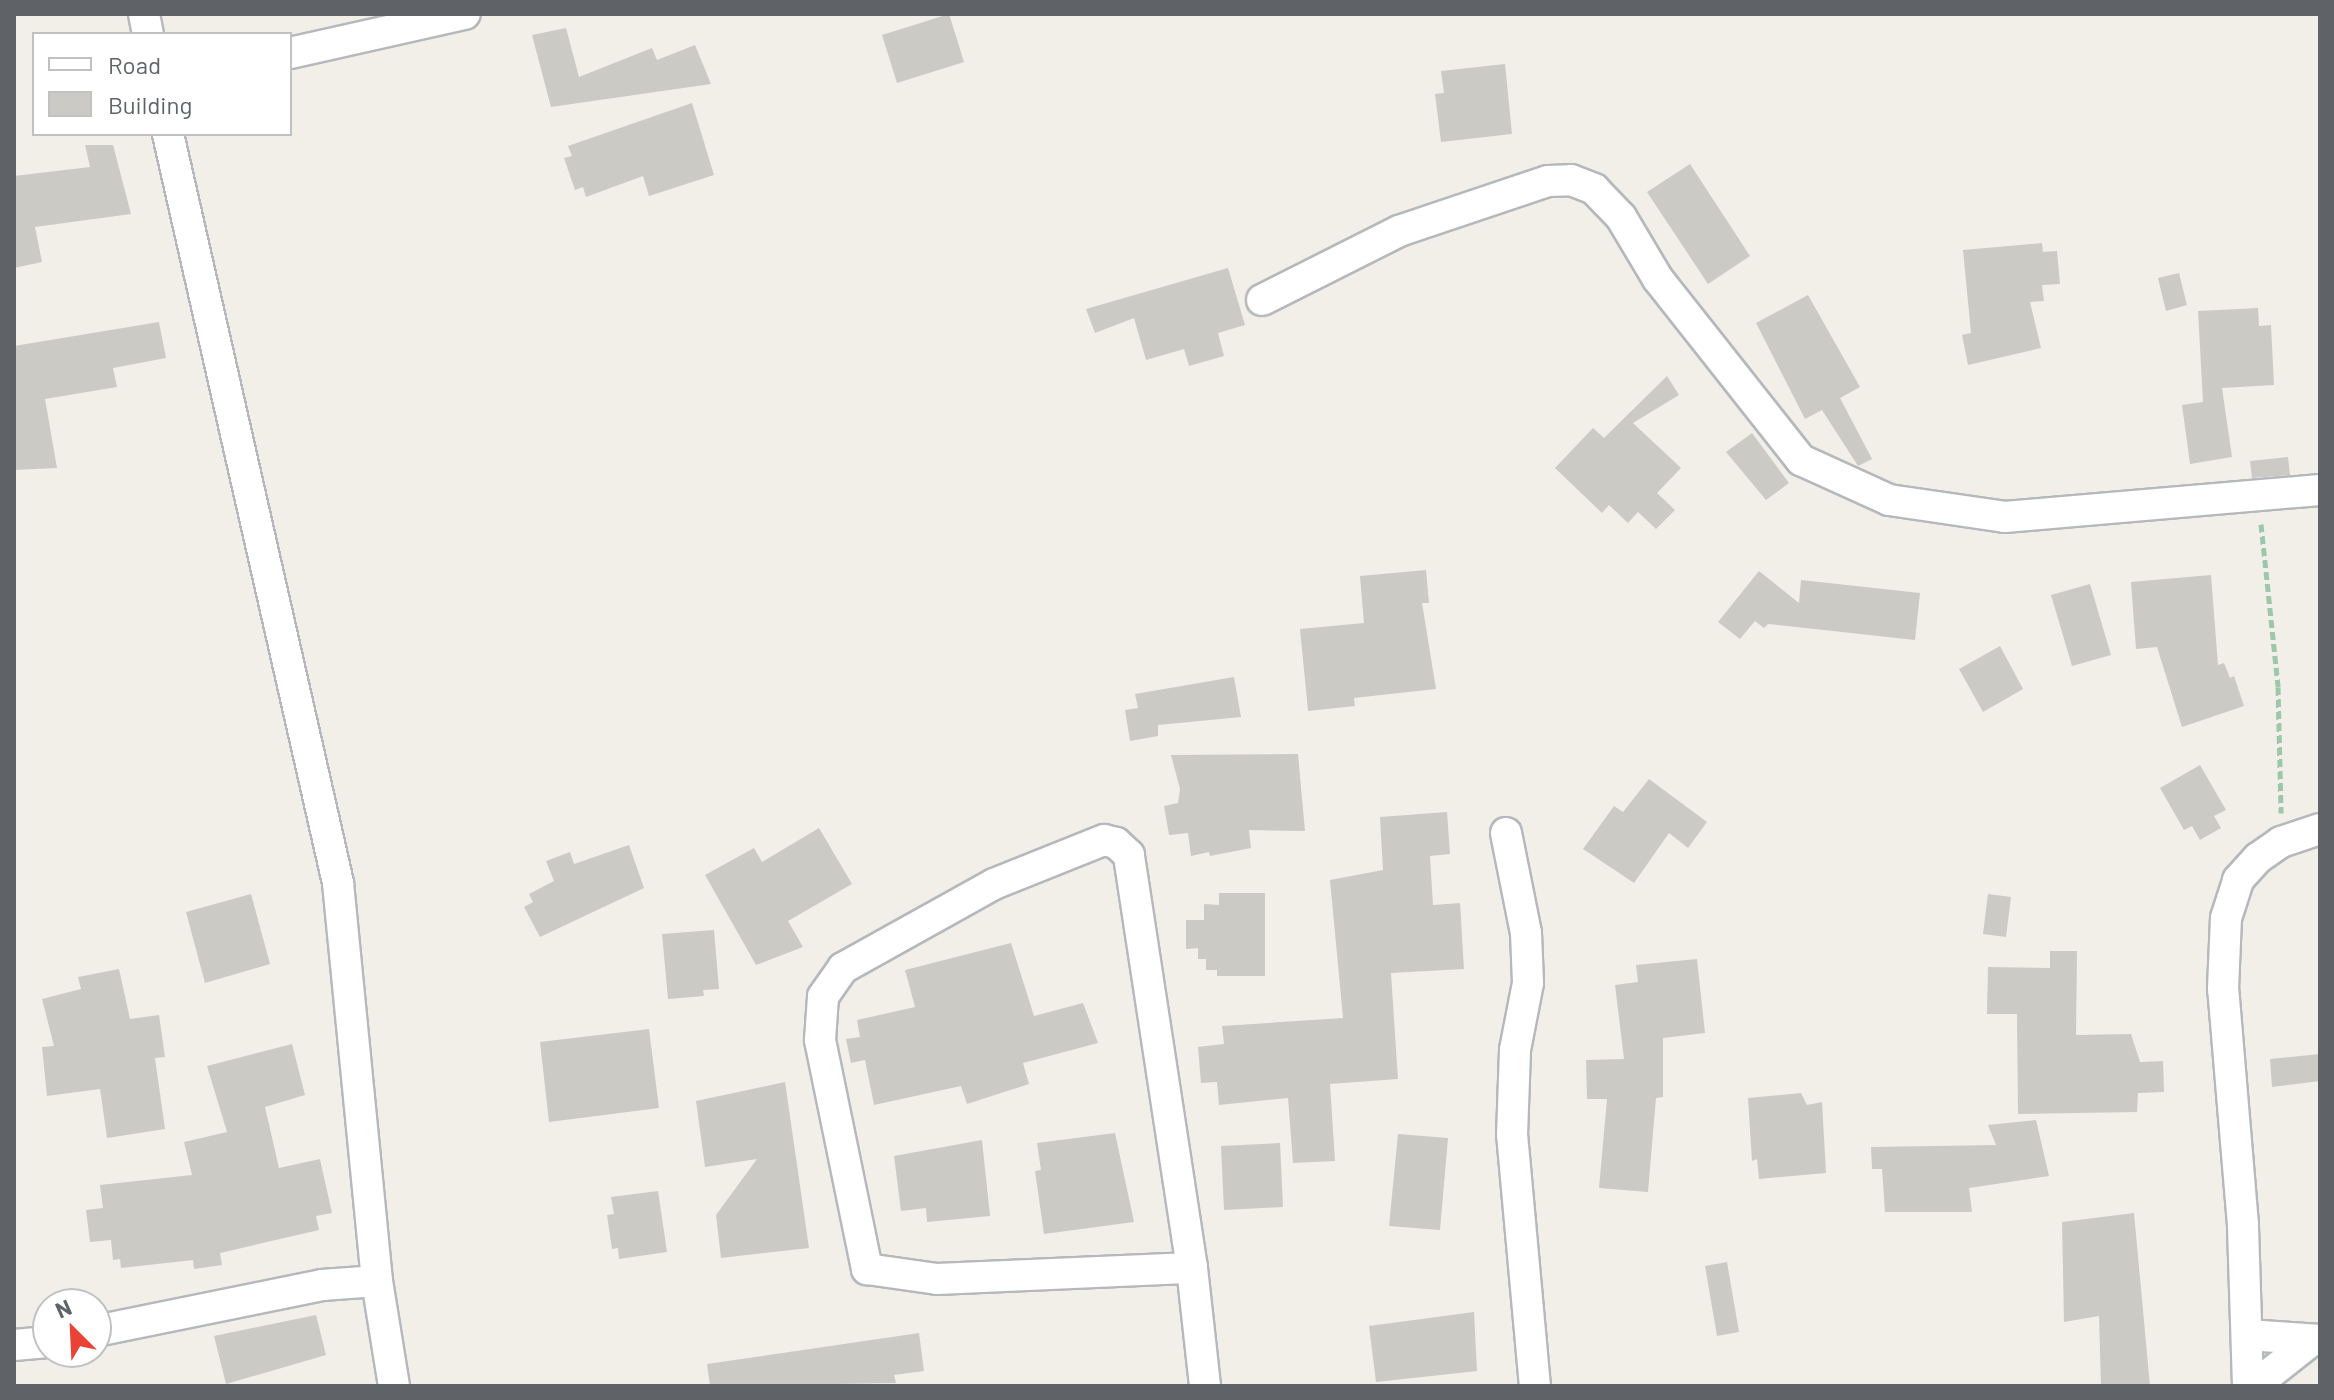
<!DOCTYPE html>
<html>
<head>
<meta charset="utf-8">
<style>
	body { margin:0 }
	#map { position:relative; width:2334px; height:1400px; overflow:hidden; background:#f1efe8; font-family:Barlow,sans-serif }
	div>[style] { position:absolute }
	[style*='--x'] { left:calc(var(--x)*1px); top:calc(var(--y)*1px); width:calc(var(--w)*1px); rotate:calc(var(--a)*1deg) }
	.building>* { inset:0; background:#cccac5 }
	.path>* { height:5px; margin-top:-2.5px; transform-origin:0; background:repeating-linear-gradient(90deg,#9cc7a9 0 8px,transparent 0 12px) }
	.roads { filter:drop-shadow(2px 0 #b5b8bc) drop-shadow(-2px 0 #b5b8bc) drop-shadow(0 2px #b5b8bc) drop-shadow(0 -2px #b5b8bc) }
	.minor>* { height:30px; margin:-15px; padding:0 15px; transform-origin:15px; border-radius:15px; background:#fff }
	span { translate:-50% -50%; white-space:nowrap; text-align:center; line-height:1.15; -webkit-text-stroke:6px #fff; paint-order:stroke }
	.frame { position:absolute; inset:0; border:16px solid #5f6368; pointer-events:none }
	.legend { position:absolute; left:32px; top:32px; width:260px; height:104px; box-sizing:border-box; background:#fff; border:2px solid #bfc1c3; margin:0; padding:10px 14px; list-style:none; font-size:24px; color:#5f6368 }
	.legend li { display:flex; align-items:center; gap:16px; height:40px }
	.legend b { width:40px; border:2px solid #bfc1c3 }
	.north { position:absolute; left:32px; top:1288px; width:80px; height:80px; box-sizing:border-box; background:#fff; border:2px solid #bfc1c3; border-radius:50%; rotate:336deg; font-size:22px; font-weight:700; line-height:32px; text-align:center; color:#5f6368 }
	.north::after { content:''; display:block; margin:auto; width:28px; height:36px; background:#ea4335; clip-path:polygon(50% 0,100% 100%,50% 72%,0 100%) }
</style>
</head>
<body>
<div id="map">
	<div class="building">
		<i style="clip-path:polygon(949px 14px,964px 62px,897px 83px,882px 35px)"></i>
		<i style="clip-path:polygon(566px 28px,579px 77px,652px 48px,657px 60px,695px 45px,711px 84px,551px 107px,532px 35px)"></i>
		<i style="clip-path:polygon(1505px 64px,1512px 134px,1441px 142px,1435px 94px,1444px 93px,1441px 71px)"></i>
		<i style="clip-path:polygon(692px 103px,714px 175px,649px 196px,643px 176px,586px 197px,583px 187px,575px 190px,564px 158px,572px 156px,568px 146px)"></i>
		<i style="clip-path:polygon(85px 145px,113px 145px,131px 214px,35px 227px,42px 262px,14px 268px,14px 176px,90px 167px)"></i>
		<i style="clip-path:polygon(1690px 164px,1750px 256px,1708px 284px,1647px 192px)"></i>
		<i style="clip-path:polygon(2042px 243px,2043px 252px,2057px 251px,2060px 284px,2042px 285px,2044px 301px,2030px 302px,2041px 348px,1968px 365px,1962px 335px,1971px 333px,1963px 250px)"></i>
		<i style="clip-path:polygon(1228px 268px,1245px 325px,1218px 333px,1224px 356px,1189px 366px,1184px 349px,1146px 360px,1134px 318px,1095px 333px,1086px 309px)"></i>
		<i style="clip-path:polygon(2179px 273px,2187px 305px,2166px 311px,2158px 278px)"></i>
		<i style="clip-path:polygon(1808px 295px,1860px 387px,1840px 398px,1872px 459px,1858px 466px,1822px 410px,1805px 419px,1756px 323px)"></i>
		<i style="clip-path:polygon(2258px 308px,2259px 326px,2271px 325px,2274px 385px,2222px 388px,2232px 457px,2190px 464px,2182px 405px,2203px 402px,2198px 311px)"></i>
		<i style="clip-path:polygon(159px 322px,166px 358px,113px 368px,117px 387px,45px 399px,57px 468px,14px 470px,14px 346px)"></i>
		<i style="clip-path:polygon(1667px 376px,1679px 395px,1633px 423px,1681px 468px,1657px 493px,1675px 510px,1656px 529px,1638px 512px,1628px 523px,1609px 505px,1602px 513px,1555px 468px,1593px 428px,1604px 438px)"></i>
		<i style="clip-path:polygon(1752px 433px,1789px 483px,1766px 500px,1726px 452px)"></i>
		<i style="clip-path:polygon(2288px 457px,2290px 475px,2252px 478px,2250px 461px)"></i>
		<i style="clip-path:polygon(1426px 570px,1429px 603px,1422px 603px,1436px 689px,1354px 698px,1355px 706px,1308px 711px,1300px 629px,1364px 623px,1360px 576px)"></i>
		<i style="clip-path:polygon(1759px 571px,1799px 603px,1801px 580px,1920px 593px,1915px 640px,1768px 624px,1764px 628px,1755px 621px,1740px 639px,1718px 622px)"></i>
		<i style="clip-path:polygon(2211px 575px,2218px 665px,2224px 663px,2230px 678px,2234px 676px,2244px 706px,2182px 727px,2157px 647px,2136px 649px,2131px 582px)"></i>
		<i style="clip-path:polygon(2090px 584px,2111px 655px,2072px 666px,2051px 595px)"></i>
		<i style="clip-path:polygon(2000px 646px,2023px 689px,1983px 712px,1959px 669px)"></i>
		<i style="clip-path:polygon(1234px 677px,1241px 717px,1158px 725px,1158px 736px,1130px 741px,1125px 710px,1138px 708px,1135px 694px)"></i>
		<i style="clip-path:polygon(1298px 754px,1305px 831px,1249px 830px,1251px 848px,1210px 856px,1209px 852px,1191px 856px,1188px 833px,1169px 835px,1164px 806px,1178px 803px,1180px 789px,1171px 755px)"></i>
		<i style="clip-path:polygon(2200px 765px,2226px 810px,2214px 816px,2221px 828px,2200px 840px,2192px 826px,2184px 830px,2160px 788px)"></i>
		<i style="clip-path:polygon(1649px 779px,1707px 822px,1688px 848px,1669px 833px,1634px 883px,1583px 849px,1614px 806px,1623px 812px)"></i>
		<i style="clip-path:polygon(1447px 812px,1450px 854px,1430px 856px,1433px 905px,1460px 903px,1464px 969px,1391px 973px,1398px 1079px,1330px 1084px,1335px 1161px,1293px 1163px,1288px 1098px,1219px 1105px,1217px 1082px,1201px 1083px,1198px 1047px,1224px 1044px,1222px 1026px,1343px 1018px,1330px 880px,1383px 870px,1380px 817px)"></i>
		<i style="clip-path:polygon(819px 828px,852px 884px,788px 921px,803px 947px,756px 965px,705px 875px,754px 848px,762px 862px)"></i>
		<i style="clip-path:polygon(629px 845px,644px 888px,540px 937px,524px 907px,533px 902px,529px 894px,554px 881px,546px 861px,570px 852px,574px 864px)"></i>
		<i style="clip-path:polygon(1219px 893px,1265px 893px,1265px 976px,1217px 976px,1217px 970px,1206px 970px,1206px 959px,1198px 959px,1198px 948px,1186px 949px,1186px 920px,1204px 920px,1204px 904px,1219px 905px)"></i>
		<i style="clip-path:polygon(251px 894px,270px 964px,205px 983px,186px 912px)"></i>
		<i style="clip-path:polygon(1988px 894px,2011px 897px,2006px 937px,1983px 934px)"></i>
		<i style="clip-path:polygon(714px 930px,719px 989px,703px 990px,704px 996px,668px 999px,662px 934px)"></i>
		<i style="clip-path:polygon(1011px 943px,1034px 1016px,1083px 1003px,1098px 1043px,1023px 1063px,1029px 1084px,967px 1104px,961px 1086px,874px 1105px,865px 1060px,851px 1063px,846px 1039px,860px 1037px,857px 1020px,915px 1007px,905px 970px)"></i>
		<i style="clip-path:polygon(2050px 951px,2077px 951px,2076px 1035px,2131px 1034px,2140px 1062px,2163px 1061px,2164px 1092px,2138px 1093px,2137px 1112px,2018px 1114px,2017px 1014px,1987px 1014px,1988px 967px,2050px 968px)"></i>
		<i style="clip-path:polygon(1697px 959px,1705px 1033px,1663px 1038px,1663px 1097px,1656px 1098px,1648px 1192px,1599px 1188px,1607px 1099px,1587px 1099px,1586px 1060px,1624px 1059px,1615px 985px,1638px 982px,1636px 965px)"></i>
		<i style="clip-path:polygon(119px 969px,130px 1019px,159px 1015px,165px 1057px,155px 1058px,165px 1129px,107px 1138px,100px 1089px,47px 1096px,42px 1047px,54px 1046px,42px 999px,81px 989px,78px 977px)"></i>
		<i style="clip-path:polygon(649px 1029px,659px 1108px,549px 1122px,540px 1042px)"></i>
		<i style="clip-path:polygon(292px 1044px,305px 1095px,265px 1107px,279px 1168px,320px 1159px,332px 1213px,316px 1216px,319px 1230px,220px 1253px,222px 1265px,194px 1269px,193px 1260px,121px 1268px,120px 1259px,113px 1260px,111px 1240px,90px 1242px,86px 1210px,103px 1208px,100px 1185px,192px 1175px,184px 1142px,227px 1132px,207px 1066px)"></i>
		<i style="clip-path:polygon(2320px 1054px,2320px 1081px,2272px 1087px,2270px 1059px)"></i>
		<i style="clip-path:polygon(785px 1082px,809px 1248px,721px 1258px,716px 1215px,757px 1159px,705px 1167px,696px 1101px)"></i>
		<i style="clip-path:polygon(1801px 1093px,1807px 1105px,1822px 1102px,1826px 1173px,1759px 1179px,1757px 1159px,1752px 1161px,1748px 1098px)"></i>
		<i style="clip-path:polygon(2036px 1120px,2049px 1176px,1969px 1188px,1972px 1212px,1885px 1212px,1882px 1169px,1872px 1169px,1871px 1147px,1996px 1145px,1988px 1125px)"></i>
		<i style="clip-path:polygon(1115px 1133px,1134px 1222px,1044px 1234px,1035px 1171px,1041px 1170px,1037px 1143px)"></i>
		<i style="clip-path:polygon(1398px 1134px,1448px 1138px,1440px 1230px,1389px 1226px)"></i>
		<i style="clip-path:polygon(982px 1140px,990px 1216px,927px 1222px,926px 1208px,901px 1211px,894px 1156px)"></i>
		<i style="clip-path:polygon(1280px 1143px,1283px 1207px,1224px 1210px,1221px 1146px)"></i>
		<i style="clip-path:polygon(658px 1191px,667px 1252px,619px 1259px,618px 1248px,612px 1249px,607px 1215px,614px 1214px,611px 1197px)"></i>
		<i style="clip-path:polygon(2134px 1213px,2150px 1386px,2101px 1386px,2099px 1316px,2064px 1322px,2062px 1222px)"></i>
		<i style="clip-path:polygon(1727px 1262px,1739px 1332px,1717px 1336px,1705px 1266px)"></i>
		<i style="clip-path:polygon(1474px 1312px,1477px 1371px,1376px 1382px,1369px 1326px)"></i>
		<i style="clip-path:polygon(316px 1315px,326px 1355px,226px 1384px,214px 1336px)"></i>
		<i style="clip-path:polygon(919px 1333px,924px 1371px,894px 1375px,896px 1383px,710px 1386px,707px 1364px)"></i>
	</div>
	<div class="path">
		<i style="--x:2261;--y:524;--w:164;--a:84"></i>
		<i style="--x:2278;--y:687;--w:126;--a:88.6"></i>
	</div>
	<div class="roads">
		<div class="minor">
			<i style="--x:144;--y:14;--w:20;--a:79"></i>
			<i style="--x:290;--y:53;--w:179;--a:-12.6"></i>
			<i style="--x:168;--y:134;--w:768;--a:77.21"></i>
			<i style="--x:338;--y:883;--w:400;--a:84.4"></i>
			<i style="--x:377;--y:1281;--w:106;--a:80.8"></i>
			<i style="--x:1262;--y:300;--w:153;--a:-26.7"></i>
			<i style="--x:1399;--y:231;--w:157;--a:-18.6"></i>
			<i style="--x:1548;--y:181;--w:23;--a:-2"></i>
			<i style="--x:1571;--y:180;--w:25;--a:21"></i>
			<i style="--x:1594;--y:189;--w:39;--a:46"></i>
			<i style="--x:1621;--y:217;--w:72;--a:59.2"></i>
			<i style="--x:1658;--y:279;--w:231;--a:51.7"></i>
			<i style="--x:1801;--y:460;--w:97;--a:24.4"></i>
			<i style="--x:1889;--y:500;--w:117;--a:8.3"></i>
			<i style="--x:2005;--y:517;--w:316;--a:-4.9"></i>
			<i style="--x:1506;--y:833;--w:102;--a:78.7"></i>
			<i style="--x:1526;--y:933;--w:50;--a:87.7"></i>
			<i style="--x:1528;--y:983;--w:68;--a:101"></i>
			<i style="--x:1515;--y:1050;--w:84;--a:92"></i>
			<i style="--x:1512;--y:1134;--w:253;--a:84.8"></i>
			<i style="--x:1192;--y:1268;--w:418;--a:-98.7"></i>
			<i style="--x:1129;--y:855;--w:18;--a:-137"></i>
			<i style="--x:1116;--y:843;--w:12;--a:-166"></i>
			<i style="--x:1104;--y:840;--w:118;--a:158.2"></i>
			<i style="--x:994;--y:884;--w:173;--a:150.9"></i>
			<i style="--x:843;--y:968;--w:35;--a:125"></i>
			<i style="--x:823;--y:997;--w:43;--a:94"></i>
			<i style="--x:820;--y:1040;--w:234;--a:78.4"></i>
			<i style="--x:867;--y:1269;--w:71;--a:8.1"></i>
			<i style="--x:937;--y:1279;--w:255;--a:-2.5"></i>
			<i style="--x:1192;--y:1268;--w:119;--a:83.7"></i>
			<i style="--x:96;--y:1331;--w:231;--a:-11.5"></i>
			<i style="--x:322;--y:1285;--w:55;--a:-4.2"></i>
			<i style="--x:2248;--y:1335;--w:72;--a:4"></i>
			<i style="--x:14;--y:1345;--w:34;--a:-5"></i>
			<i style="--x:2248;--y:1386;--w:161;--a:-91.8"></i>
			<i style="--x:2243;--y:1225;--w:237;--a:-94.8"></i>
			<i style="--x:2223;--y:989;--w:71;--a:-87.6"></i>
			<i style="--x:2226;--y:918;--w:40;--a:-72"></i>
			<i style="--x:2238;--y:880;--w:30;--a:-48"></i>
			<i style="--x:2258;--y:858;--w:28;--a:-35"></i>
			<i style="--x:2281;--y:842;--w:41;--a:-18.4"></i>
			<i style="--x:2254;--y:1386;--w:73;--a:-38.3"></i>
		</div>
	</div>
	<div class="frame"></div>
	<ul class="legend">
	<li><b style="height:10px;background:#fff"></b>Road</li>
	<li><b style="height:22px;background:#cccac5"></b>Building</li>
	</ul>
	<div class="north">N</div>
</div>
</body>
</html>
